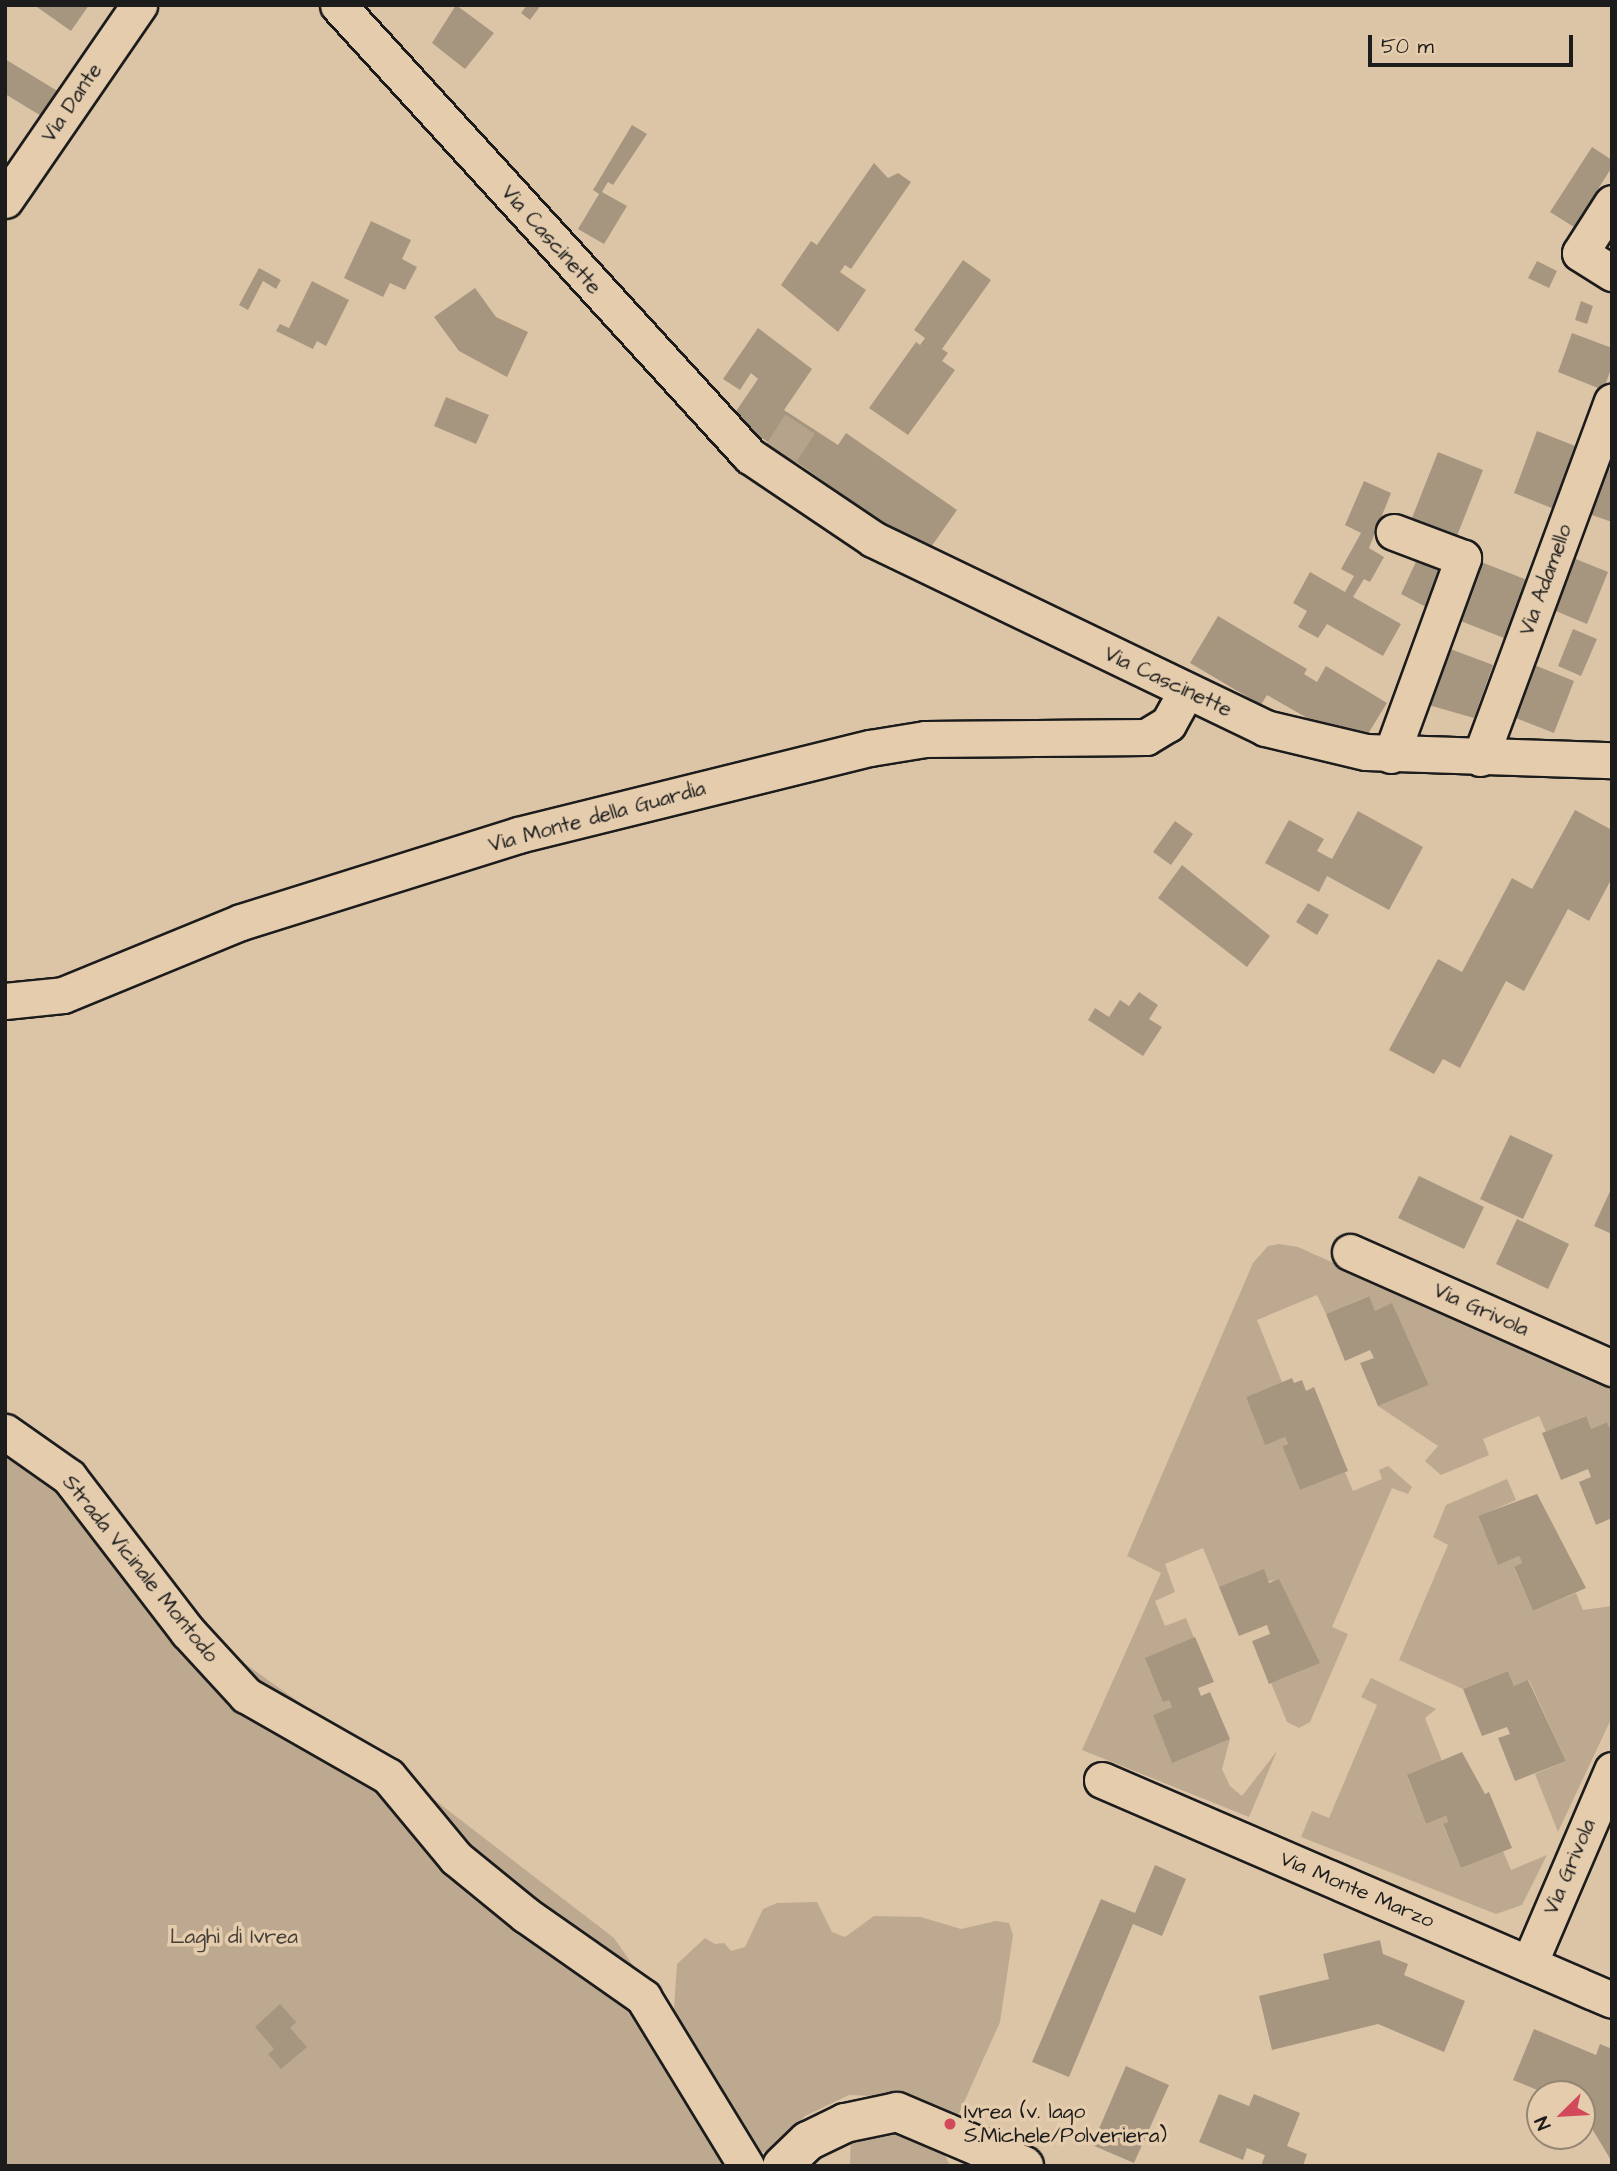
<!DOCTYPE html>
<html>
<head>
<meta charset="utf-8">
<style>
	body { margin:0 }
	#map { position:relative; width:1617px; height:2171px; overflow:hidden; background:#dcc5a7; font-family:"Architects Daughter",sans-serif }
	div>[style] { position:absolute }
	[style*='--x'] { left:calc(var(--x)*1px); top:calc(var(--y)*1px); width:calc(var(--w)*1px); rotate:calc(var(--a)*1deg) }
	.green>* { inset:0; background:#bca990 }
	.building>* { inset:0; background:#a69680 }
	.minor-tunnel>* { height:35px; margin-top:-17.5px; transform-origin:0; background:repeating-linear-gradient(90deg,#b6a38b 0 35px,transparent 0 53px) }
	.roads { filter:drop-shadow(2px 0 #1c1c1c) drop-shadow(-2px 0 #1c1c1c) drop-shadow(0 2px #1c1c1c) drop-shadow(0 -2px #1c1c1c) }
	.minor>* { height:35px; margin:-17.5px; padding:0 17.5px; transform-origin:17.5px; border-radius:17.5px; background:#e4ccad }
	.major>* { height:38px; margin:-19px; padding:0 19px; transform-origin:19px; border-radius:19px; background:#e4ccad }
	.dots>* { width:19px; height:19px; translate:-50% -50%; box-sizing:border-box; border:4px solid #e4ccad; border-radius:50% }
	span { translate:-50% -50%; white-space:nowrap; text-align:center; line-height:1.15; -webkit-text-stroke:7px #e4ccad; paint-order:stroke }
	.street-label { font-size:21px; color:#1c1c1c }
	.park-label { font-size:21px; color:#443f39 }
	.poi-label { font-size:21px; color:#1c1c1c }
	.left { translate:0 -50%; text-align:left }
	.frame { position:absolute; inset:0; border:7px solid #1c1c1c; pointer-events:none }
	.north { position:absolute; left:1526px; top:2080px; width:70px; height:70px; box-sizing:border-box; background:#e4ccad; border:2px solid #948673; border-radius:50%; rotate:246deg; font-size:19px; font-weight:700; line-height:28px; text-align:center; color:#1c1c1c }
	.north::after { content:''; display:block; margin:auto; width:24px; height:32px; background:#d1495b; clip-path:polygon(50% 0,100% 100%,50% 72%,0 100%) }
	.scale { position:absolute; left:1368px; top:35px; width:205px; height:32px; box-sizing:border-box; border:4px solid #1c1c1c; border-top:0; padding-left:9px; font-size:21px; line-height:24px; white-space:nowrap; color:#1c1c1c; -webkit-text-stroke:5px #e4ccad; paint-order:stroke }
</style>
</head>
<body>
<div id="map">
	<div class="green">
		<i style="clip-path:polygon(1279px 1244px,1298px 1247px,1612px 1388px,1612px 1433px,1607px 1422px,1591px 1429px,1585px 1416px,1546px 1432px,1539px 1416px,1483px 1439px,1489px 1455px,1441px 1475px,1425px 1461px,1438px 1446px,1378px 1406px,1429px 1385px,1392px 1304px,1375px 1311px,1368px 1296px,1326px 1314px,1317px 1295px,1257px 1320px,1282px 1382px,1246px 1397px,1265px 1444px,1285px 1437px,1288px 1444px,1282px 1446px,1300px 1490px,1345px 1472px,1353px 1491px,1382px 1479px,1379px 1470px,1388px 1466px,1412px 1487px,1408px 1494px,1392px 1488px,1332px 1627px,1348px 1634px,1310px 1722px,1299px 1728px,1287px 1722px,1271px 1683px,1319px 1663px,1279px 1580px,1219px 1587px,1203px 1548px,1165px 1564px,1175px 1592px,1155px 1601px,1165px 1626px,1186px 1618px,1194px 1638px,1169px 1700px,1172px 1707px,1153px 1715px,1172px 1762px,1230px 1739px,1222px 1769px,1230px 1786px,1242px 1796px,1277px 1751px,1249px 1817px,1082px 1750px,1161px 1573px,1127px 1556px,1253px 1263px,1268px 1246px)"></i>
		<i style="clip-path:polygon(5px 1409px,69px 1459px,237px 1658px,414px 1784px,614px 1938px,673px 2023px,677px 1964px,705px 1938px,715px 1944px,724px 1943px,731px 1951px,745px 1947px,763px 1909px,777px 1903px,817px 1902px,832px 1932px,845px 1937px,874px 1916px,921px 1917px,961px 1929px,996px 1921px,1009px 1923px,1013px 1935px,1000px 2022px,956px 2120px,899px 2097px,849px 2095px,805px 2116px,773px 2150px,753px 2154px,750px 2166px,5px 2166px)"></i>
		<i style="clip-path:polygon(1507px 1479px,1516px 1500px,1478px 1517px,1498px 1564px,1519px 1556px,1522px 1563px,1514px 1568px,1533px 1611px,1576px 1593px,1583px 1610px,1612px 1606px,1612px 1717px,1558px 1832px,1535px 1774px,1566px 1761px,1529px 1680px,1514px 1686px,1508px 1671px,1463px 1689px,1399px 1660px,1448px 1545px,1433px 1537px,1446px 1505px)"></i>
		<i style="clip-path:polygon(1371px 1678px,1436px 1709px,1425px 1718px,1442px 1761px,1407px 1776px,1426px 1824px,1446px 1816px,1448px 1822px,1443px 1825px,1461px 1868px,1503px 1851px,1511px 1870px,1547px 1855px,1522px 1905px,1496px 1914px,1301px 1837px,1312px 1811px,1329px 1818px,1377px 1705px,1361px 1697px)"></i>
		<i style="clip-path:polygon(888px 2132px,941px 2147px,950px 2166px,850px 2164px,851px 2136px)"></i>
	</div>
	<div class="building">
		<i style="clip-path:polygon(34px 5px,89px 5px,71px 31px)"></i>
		<i style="clip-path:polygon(456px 5px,494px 33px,465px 69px,432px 43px)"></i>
		<i style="clip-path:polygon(527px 5px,541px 5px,530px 20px,521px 13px)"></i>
		<i style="clip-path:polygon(5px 59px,64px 95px,48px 120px,5px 94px)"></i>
		<i style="clip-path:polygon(632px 125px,647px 134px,613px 185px,608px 182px,602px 192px,627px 206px,604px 244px,578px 229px,599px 194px,593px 190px)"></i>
		<i style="clip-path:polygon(1592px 147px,1612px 160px,1612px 167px,1574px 227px,1550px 212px)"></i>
		<i style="clip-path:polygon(874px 163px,888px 178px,898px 173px,911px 182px,851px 269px,845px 265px,840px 272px,866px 290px,838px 332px,781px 285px,811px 241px,817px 245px)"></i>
		<i style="clip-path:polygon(371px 221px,411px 240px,402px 259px,417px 267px,405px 290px,390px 283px,383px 297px,344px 278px)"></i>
		<i style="clip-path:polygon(963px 260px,991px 280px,942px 349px,948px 353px,942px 361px,955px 370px,908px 435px,869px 408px,916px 342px,920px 345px,925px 338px,914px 330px)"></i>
		<i style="clip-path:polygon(1537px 261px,1557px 271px,1549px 288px,1528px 278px)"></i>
		<i style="clip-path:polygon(259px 268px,281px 280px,276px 289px,263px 281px,248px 310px,239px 305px)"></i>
		<i style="clip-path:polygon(312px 281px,349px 300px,326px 346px,317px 341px,313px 349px,276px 331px,280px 324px,289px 328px)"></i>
		<i style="clip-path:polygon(475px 288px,496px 317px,528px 332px,507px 377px,459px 351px,434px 317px)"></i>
		<i style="clip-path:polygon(1581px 301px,1593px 306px,1587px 324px,1575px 320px)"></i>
		<i style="clip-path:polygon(758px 328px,812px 369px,784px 410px,838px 445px,846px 433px,957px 510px,931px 547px,889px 527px,732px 417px,758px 379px,751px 373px,740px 390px,723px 379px)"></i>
		<i style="clip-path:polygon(1572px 333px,1612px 348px,1612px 367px,1603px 390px,1558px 372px)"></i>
		<i style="clip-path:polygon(446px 397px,489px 415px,476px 444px,434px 426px)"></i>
		<i style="clip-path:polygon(1537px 431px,1583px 449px,1559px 511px,1514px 493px)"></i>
		<i style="clip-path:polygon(1438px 452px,1483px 470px,1453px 546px,1408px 528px)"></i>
		<i style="clip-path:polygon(1606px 468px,1612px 470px,1612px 522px,1583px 512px,1594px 483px,1600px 485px)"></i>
		<i style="clip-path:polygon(1364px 481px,1391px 493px,1369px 548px,1384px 557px,1370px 582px,1364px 579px,1353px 597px,1401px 624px,1383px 656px,1327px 624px,1318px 638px,1298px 627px,1307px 611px,1293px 603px,1310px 572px,1345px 592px,1354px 576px,1341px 569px,1361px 533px,1345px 525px)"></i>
		<i style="clip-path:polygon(1419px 555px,1447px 568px,1428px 608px,1401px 594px)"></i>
		<i style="clip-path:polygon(1566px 555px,1608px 572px,1587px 624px,1546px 607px)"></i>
		<i style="clip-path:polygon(1481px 562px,1527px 580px,1517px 605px,1524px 608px,1512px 637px,1505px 634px,1504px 638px,1458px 620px)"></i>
		<i style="clip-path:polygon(1218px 616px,1307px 669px,1304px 674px,1317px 682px,1326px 666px,1387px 703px,1366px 737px,1323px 727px,1267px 695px,1261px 705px,1190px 663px)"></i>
		<i style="clip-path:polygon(1573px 629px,1597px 639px,1581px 676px,1558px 666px)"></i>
		<i style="clip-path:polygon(1445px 647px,1493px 665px,1474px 718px,1425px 704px)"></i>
		<i style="clip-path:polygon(1527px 662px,1574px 681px,1554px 733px,1506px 714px)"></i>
		<i style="clip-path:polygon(1575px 810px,1612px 830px,1612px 878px,1589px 921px,1568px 909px,1524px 991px,1506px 981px,1460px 1068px,1443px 1059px,1434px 1074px,1389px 1050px,1438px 959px,1462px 972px,1512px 878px,1532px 889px)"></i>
		<i style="clip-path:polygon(1358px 811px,1423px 847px,1389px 910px,1327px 876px,1319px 892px,1265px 863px,1289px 820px,1324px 839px,1317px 851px,1332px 859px)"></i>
		<i style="clip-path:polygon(1175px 821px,1193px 834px,1171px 865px,1153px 852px)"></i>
		<i style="clip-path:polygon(1182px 865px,1270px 936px,1247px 967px,1158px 898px)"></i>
		<i style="clip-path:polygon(1308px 903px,1329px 915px,1317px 935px,1296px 922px)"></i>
		<i style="clip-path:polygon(1139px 992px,1158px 1005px,1149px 1019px,1162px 1027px,1143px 1056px,1088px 1020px,1095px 1008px,1109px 1017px,1120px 1000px,1129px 1006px)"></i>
		<i style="clip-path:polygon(1510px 1135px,1553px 1155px,1523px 1219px,1480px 1199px)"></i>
		<i style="clip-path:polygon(1419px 1176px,1484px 1207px,1464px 1249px,1398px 1218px)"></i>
		<i style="clip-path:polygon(1612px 1187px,1612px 1234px,1594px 1226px)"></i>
		<i style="clip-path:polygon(1517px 1219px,1569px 1244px,1548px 1289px,1496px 1264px)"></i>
		<i style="clip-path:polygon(1369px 1296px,1375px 1311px,1392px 1303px,1429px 1385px,1378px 1406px,1360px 1363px,1374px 1358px,1370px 1350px,1345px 1361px,1326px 1314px)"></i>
		<i style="clip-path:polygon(1292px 1378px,1294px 1383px,1302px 1380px,1306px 1391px,1314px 1387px,1348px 1471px,1300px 1490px,1282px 1446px,1288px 1444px,1285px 1437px,1265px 1445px,1246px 1397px)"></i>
		<i style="clip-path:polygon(1586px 1416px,1591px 1429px,1607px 1422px,1612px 1433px,1612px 1518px,1596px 1525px,1579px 1482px,1591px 1477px,1588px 1469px,1561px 1480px,1542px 1433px)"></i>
		<i style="clip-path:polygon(1537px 1494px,1586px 1588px,1533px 1611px,1514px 1567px,1522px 1563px,1519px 1556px,1498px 1565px,1478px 1516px)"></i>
		<i style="clip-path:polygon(1264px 1569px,1269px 1583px,1279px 1579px,1320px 1663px,1269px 1684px,1252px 1641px,1270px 1634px,1267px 1625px,1239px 1636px,1219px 1587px)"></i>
		<i style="clip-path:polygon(1195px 1637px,1214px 1682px,1198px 1688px,1201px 1696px,1210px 1692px,1230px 1739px,1172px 1763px,1153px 1715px,1172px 1707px,1169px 1700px,1163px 1702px,1145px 1658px)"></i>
		<i style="clip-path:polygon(1508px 1671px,1514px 1686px,1528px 1680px,1566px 1761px,1515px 1781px,1498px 1738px,1510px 1734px,1507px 1727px,1482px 1736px,1463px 1689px)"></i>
		<i style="clip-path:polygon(1462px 1752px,1485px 1794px,1489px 1792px,1512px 1848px,1461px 1868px,1443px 1824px,1448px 1822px,1446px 1816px,1426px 1824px,1407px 1775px)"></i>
		<i style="clip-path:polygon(1155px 1865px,1186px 1879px,1162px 1936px,1133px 1924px,1069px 2077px,1032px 2062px,1101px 1899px,1135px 1913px)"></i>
		<i style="clip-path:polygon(1380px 1940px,1383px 1954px,1408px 1964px,1404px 1975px,1465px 2001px,1444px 2052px,1378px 2024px,1272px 2050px,1259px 1996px,1329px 1979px,1323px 1954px)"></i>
		<i style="clip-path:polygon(280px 2004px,296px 2022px,290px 2028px,307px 2047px,281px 2069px,268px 2054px,274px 2049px,255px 2027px)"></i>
		<i style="clip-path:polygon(1534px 2029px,1596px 2055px,1600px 2044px,1612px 2049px,1612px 2162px,1582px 2112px,1582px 2094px,1547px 2094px,1513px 2080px)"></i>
		<i style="clip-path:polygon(1126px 2066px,1169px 2085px,1134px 2163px,1092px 2145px)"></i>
		<i style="clip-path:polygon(1219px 2094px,1249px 2106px,1254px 2094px,1300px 2113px,1287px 2146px,1307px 2154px,1303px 2166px,1261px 2166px,1265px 2155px,1247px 2148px,1243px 2160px,1199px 2142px)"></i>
	</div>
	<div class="minor-tunnel">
		<i style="--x:781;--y:453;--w:38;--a:-57"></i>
	</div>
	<div class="roads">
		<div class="minor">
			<i style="--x:338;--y:5;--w:611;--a:47.59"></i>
			<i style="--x:750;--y:456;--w:148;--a:34"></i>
			<i style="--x:873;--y:539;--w:435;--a:25.7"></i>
			<i style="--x:1265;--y:728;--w:104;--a:13.4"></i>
			<i style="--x:1366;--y:752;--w:246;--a:1.9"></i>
			<i style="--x:5;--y:200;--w:237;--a:-55.5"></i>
			<i style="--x:1612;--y:203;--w:59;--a:122.6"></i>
			<i style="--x:1580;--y:253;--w:38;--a:32"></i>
			<i style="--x:1391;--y:755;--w:210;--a:-69.9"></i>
			<i style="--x:1463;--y:558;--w:74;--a:-159.4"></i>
			<i style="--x:1480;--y:758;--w:380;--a:-69.7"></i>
			<i style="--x:5;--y:1001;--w:58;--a:-5.9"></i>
			<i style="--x:63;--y:995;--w:192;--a:-22.3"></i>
			<i style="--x:241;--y:922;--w:290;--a:-17.4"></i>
			<i style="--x:518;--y:835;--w:363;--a:-13.9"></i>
			<i style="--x:870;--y:748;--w:56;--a:-9.3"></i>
			<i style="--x:925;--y:739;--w:221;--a:-0.5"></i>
			<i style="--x:1146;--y:737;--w:26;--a:-31"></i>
			<i style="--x:1168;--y:724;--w:37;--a:-61"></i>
			<i style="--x:1350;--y:1252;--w:287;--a:23.9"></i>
			<i style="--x:5;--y:1432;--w:78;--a:35.1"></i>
			<i style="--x:69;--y:1477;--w:195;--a:52.5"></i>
			<i style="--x:188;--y:1632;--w:86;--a:47.4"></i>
			<i style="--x:246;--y:1695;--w:163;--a:29.7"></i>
			<i style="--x:388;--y:1776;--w:107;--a:50.3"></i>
			<i style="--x:456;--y:1858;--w:90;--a:39.2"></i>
			<i style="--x:526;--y:1915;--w:143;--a:35"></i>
			<i style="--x:643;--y:1997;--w:198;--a:58.6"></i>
			<i style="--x:1102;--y:1780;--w:555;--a:23.33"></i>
			<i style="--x:1529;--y:1964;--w:211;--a:-66.8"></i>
		</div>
		<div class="major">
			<i style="--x:782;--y:2166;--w:36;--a:-44"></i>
			<i style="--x:808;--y:2141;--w:41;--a:-25.9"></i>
			<i style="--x:845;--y:2123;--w:53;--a:-11.9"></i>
			<i style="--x:897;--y:2112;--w:138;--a:23"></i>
		</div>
	</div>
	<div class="dots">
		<i style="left:950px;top:2124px;background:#d1495b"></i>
	</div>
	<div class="street-label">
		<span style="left:72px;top:103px;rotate:-56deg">Via Dante</span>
		<span style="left:551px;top:240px;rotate:48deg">Via Cascinette</span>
		<span style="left:1546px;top:580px;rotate:-70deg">Via Adamello</span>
		<span style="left:1168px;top:682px;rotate:25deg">Via Cascinette</span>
		<span style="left:597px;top:817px;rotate:-15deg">Via Monte della Guardia</span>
		<span style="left:1481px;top:1310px;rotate:24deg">Via Grivola</span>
		<span style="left:140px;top:1569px;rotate:51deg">Strada Vicinale Montodo</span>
		<span style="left:1570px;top:1867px;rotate:-67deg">Via Grivola</span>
		<span style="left:1357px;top:1890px;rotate:23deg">Via Monte Marzo</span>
	</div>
	<div class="park-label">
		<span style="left:234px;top:1937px">Laghi di Ivrea</span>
	</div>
	<div class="poi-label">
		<span class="left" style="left:964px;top:2124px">Ivrea (v. lago<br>S.Michele/Polveriera)</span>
	</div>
	<div class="frame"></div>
	<div class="north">N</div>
	<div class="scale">50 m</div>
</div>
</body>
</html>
